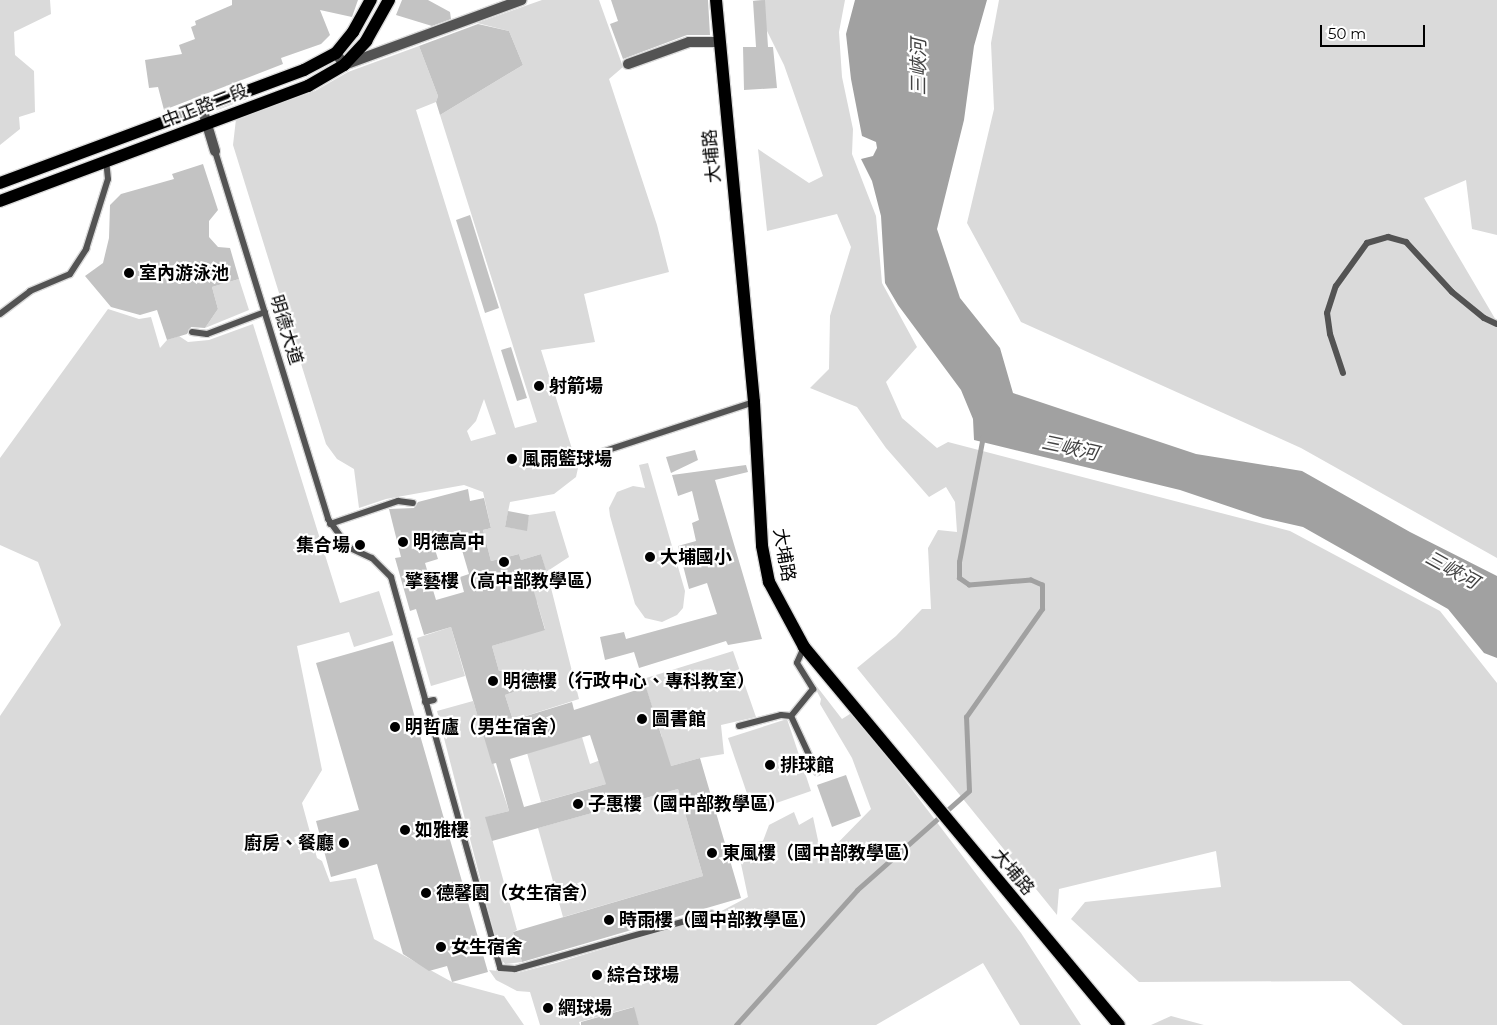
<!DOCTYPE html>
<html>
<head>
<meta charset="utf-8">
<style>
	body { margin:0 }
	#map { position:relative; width:1497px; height:1025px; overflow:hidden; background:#fff; font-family:Montserrat,"Noto Sans TC",sans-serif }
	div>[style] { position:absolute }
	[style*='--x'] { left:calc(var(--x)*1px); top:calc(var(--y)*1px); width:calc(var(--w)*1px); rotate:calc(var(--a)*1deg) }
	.green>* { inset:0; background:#dadada }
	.water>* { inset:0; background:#a1a1a1 }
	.stream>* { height:4.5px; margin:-2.25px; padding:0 2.25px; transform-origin:2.25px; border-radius:2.25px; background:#a1a1a1 }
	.building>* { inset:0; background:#c3c3c3 }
	.roads { filter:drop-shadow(1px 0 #dbdbdb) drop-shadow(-1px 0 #dbdbdb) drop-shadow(0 1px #dbdbdb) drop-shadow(0 -1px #dbdbdb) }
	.lane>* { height:6px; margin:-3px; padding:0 3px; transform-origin:3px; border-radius:3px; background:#535353 }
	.street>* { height:10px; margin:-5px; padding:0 5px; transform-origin:5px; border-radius:5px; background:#535353 }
	.primary>* { height:12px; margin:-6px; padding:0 6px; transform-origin:6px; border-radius:6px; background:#000 }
	.dots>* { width:14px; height:14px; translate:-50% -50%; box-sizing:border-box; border:2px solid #fff; border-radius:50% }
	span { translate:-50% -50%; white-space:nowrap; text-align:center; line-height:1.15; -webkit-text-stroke:4.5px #fff; paint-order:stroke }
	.street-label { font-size:18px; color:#000 }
	.poi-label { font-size:18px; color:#000; font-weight:700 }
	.left { translate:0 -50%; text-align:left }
	.right { translate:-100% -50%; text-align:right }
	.water-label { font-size:19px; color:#424242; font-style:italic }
	.scale { position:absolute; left:1320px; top:25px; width:105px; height:22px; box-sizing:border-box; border:2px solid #000; border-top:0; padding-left:6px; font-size:15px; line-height:18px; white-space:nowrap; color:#000; -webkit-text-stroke:4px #fff; paint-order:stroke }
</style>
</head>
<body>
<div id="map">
	<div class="green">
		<i style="clip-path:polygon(0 0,50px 0,51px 14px,14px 32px,15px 55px,34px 71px,35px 112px,19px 117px,20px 129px,0 145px)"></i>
		<i style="clip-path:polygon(evenodd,542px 0,599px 0,623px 67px,609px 79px,657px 225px,669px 272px,584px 294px,595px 342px,541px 350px,578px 468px,576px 477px,554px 494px,510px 502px,505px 527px,526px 530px,529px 515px,555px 511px,569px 557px,546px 572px,541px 554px,521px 560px,519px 554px,491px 561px,483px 530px,491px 528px,483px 492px,464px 485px,386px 499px,359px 508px,354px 469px,337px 459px,326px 444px,233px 145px,236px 119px,315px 91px,348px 72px,419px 46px,438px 96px,436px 102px,416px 110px,515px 428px,537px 422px,440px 115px,523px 65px,509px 31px,477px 23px,542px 0,484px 399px,496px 434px,471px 441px,467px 431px,476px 421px,484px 399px)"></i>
		<i style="clip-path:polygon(751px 0,845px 0,839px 32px,842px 77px,853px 129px,852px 154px,876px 216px,882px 283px,917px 347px,886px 382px,902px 418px,937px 448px,948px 442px,1290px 531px,1440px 611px,1497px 683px,1497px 1025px,1403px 1025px,1350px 981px,1139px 982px,1071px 919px,1085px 902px,1221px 887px,1216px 851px,1059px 889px,1057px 915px,857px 668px,896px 636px,922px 609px,931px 609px,928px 548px,938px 530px,957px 532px,955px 502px,946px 487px,929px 497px,886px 448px,857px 407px,810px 388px,829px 369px,830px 316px,851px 247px,837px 214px,767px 231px,758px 149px,809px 183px,823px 176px,784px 65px,766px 29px,764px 1px)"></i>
		<i style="clip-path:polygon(999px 0,1497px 0,1497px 235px,1472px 229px,1466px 180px,1424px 198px,1497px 322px,1497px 558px,1301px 448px,1021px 322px,967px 223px,994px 109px,991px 43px)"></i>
		<i style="clip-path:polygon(239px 279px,249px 310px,205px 328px,218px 309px,212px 287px)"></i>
		<i style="clip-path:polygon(108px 309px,139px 319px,151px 317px,160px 348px,167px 340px,179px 336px,188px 342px,209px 340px,253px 324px,340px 603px,379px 591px,393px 635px,354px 647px,349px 632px,297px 646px,322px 770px,302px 803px,317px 858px,322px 861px,330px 882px,356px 878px,374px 939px,452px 982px,504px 996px,524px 1025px,0 1025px,0 716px,61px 625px,38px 562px,0 545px,0 458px)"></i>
		<i style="clip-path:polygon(648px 463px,685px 591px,683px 608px,677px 615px,662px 622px,645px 618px,635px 604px,610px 516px,609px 508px,617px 492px,633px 486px,645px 488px,639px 465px)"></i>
		<i style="clip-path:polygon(549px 580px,579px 699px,513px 720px,505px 695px,514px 692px,520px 676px,514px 670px,499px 671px,492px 646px,545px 629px,537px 602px,488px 616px,483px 599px)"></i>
		<i style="clip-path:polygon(451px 627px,465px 676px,431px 686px,417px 638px)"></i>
		<i style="clip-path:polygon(733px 651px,756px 717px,721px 725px,724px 754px,700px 758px,541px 802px,527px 753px,582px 737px,590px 764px,662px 737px,643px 679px)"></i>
		<i style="clip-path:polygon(808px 675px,842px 719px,853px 712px,1021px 933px,1081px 1025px,1020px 1025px,983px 963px,876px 1025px,639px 1025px,633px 1007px,579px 1022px,580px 1025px,540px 1025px,530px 992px,517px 991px,496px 980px,489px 970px,517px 973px,556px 963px,712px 916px,748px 897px,737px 845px,763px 841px,769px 825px,794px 812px,799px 825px,813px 817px,822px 859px,871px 809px,852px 758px,820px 704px,821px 699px)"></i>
		<i style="clip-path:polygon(473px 701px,509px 811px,486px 817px,517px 930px,513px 932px,522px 962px,505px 964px,501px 959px,437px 711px)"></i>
		<i style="clip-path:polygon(787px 719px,811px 791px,753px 811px,728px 738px)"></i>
		<i style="clip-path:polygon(678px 789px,703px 876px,563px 917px,538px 828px)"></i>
		<i style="clip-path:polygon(1171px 1016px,1204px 1025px,1151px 1025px)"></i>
	</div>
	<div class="water">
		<i style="clip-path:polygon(855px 0,987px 0,974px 46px,964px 120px,937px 229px,960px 298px,1000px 348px,1013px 393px,1196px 454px,1302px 471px,1410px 532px,1497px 576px,1497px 658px,1484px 653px,1448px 609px,1303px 527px,1263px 518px,1180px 490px,974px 440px,973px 419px,961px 390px,898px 305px,885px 283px,881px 216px,872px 181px,861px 159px,873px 156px,877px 148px,876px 142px,862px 136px,851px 79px,846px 34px)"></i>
	</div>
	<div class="stream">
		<i style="--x:736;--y:1025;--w:181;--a:-48.1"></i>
		<i style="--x:857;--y:890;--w:149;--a:-41.5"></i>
		<i style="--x:969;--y:791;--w:74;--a:-92.3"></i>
		<i style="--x:966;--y:717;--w:132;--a:-54.9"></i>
		<i style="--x:1042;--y:609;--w:24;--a:-90"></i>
		<i style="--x:1042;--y:585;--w:12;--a:-156"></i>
		<i style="--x:1031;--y:580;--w:62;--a:175.4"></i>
		<i style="--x:969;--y:585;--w:12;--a:-145"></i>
		<i style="--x:959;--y:578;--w:16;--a:-90"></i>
		<i style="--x:959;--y:562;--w:128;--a:-79.2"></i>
	</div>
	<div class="building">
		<i style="clip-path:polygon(232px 0,358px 0,352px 17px,320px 10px,330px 35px,321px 44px,281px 58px,283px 64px,164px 110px,158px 87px,149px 88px,145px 60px,182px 54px,179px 45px,195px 39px,191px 27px,196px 25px,195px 21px,232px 5px)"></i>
		<i style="clip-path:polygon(402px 0,428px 0,450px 12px,451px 19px,432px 26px,396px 15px)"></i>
		<i style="clip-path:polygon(611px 0,708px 0,710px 35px,687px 35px,623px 59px,610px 24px,618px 21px)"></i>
		<i style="clip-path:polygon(765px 0,768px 47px,773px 47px,777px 88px,744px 90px,743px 47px,756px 47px,753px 1px)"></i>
		<i style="clip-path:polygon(478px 24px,509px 31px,523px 65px,440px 115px,436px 102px,438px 96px,419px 46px)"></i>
		<i style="clip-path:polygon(203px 164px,218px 210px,209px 221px,209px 237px,218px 247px,230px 248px,239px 279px,212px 287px,218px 309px,205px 328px,191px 327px,187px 334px,167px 340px,157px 310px,140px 315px,111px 307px,85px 276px,103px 263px,109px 238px,110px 205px,121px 194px,174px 179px,172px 174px)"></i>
		<i style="clip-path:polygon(470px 215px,499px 308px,485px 313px,456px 220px)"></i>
		<i style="clip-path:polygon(511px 347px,527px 398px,517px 401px,501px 350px)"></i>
		<i style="clip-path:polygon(695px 450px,698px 460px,671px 473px,666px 457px)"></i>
		<i style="clip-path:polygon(746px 465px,748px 472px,715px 480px,762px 639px,728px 645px,726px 641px,639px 668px,634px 652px,605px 660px,600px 637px,624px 632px,626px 639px,717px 614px,707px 583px,689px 589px,678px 546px,696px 541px,692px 523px,699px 520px,692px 491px,678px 496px,672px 475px)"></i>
		<i style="clip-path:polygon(evenodd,468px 489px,470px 501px,484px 498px,491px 528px,483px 530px,491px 561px,519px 554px,521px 560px,541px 554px,549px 580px,532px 585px,545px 630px,492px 646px,499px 671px,514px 670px,520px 676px,514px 692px,505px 695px,513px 720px,572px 702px,574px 710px,646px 687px,671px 766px,700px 758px,741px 898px,522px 962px,513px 932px,703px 876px,678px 789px,492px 841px,485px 817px,509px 811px,496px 763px,492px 764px,451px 627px,424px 635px,416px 609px,410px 611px,395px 558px,401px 557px,389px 509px,414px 508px,418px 502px,468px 489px,457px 533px,469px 574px,460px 577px,464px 592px,436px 600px,425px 563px,438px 559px,432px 540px,457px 533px,468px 489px,590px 735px,606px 784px,524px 807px,510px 759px,590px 735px)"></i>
		<i style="clip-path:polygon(508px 511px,529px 515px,527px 531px,505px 527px)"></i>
		<i style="clip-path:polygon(393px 641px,488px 972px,452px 982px,447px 966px,429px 971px,403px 954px,377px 864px,331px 877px,316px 821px,359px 810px,316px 663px)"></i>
		<i style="clip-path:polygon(846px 775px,861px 816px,832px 827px,817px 785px)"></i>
		<i style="clip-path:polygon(634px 1007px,639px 1025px,581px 1025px,581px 1022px)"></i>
	</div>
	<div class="roads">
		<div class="lane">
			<i style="--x:215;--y:151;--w:385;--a:72.9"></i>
			<i style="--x:328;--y:519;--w:34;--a:54"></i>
			<i style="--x:348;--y:547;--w:26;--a:25"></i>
			<i style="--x:372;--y:558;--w:27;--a:45"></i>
			<i style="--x:391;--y:577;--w:406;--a:74.4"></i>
			<i style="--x:500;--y:968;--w:15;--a:4"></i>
			<i style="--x:515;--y:969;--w:204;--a:-15.7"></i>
			<i style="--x:0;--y:314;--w:38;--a:-37"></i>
			<i style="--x:30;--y:291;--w:43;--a:-23"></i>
			<i style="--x:70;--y:274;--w:30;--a:-57"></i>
			<i style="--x:86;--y:249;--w:73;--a:-72.6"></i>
			<i style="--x:108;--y:179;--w:18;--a:-96"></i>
			<i style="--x:192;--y:332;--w:15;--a:8"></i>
			<i style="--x:207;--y:334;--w:62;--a:-20.8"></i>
			<i style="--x:1343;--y:373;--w:41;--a:-108.4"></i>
			<i style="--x:1330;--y:334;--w:21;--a:-98"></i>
			<i style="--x:1327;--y:313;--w:28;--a:-72"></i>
			<i style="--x:1336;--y:286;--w:53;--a:-54.2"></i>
			<i style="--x:1367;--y:243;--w:22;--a:-16"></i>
			<i style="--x:1388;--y:237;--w:19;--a:16"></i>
			<i style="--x:1406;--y:242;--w:68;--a:47.4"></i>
			<i style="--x:1452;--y:292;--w:41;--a:39.1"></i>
			<i style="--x:1484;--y:318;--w:14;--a:25"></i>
			<i style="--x:599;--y:453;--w:163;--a:-18.2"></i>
			<i style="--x:330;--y:524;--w:72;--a:-18.7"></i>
			<i style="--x:398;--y:501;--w:15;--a:8"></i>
			<i style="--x:804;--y:647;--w:17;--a:114"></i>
			<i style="--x:797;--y:663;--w:31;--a:58"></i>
			<i style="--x:813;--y:689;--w:35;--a:129"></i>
			<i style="--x:791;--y:716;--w:62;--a:65.1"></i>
			<i style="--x:425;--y:702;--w:9;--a:-13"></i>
			<i style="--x:739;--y:726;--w:43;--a:-14.7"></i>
			<i style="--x:781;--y:715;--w:10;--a:6"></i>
		</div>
		<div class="street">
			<i style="--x:336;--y:53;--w:14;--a:56"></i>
			<i style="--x:344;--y:65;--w:189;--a:-20.1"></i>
			<i style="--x:628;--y:64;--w:65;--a:-19.8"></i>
			<i style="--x:689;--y:42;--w:31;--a:0"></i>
			<i style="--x:202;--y:108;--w:45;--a:73.2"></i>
		</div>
		<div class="primary">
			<i style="--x:716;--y:0;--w:404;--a:84.6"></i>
			<i style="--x:754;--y:402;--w:144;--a:86.8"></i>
			<i style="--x:762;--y:546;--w:37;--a:79"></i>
			<i style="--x:769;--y:582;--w:74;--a:61.7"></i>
			<i style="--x:804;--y:647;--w:492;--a:50.2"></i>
			<i style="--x:0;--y:183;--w:324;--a:-20.4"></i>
			<i style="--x:304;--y:70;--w:36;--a:-28"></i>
			<i style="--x:336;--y:53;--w:27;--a:-51"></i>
			<i style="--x:353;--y:32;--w:37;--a:-61"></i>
			<i style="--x:0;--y:201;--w:329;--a:-20.5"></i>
			<i style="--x:308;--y:86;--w:42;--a:-30.3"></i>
			<i style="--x:344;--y:65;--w:33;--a:-47"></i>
			<i style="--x:366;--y:41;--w:47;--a:-60.7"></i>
		</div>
	</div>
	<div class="dots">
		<i style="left:129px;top:273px;background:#000"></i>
		<i style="left:539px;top:386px;background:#000"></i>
		<i style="left:512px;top:459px;background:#000"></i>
		<i style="left:403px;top:542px;background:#000"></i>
		<i style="left:360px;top:545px;background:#000"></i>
		<i style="left:650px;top:557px;background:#000"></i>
		<i style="left:504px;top:562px;background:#000"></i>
		<i style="left:493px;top:681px;background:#000"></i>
		<i style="left:642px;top:719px;background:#000"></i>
		<i style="left:395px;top:727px;background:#000"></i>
		<i style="left:770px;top:765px;background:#000"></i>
		<i style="left:578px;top:804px;background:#000"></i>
		<i style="left:405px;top:830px;background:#000"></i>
		<i style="left:344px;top:843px;background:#000"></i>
		<i style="left:712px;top:853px;background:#000"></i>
		<i style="left:426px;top:893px;background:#000"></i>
		<i style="left:609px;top:920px;background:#000"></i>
		<i style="left:441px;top:947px;background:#000"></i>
		<i style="left:597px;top:975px;background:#000"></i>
		<i style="left:548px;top:1008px;background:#000"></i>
	</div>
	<div class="street-label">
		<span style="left:205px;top:106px;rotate:-21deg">中正路二段</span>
		<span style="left:712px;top:156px;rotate:-95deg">大埔路</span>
		<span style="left:286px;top:330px;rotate:73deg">明德大道</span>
		<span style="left:784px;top:555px;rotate:80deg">大埔路</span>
		<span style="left:1013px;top:872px;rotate:50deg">大埔路</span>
	</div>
	<div class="poi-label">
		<span class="left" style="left:139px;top:273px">室內游泳池</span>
		<span class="left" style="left:549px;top:386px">射箭場</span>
		<span class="left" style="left:522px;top:459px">風雨籃球場</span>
		<span class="left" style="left:413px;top:542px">明德高中</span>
		<span class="right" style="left:350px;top:545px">集合場</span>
		<span class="left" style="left:660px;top:557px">大埔國小</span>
		<span style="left:504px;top:581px">擎藝樓（高中部教學區）</span>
		<span class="left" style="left:503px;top:681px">明德樓（行政中心、專科教室）</span>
		<span class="left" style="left:652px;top:719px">圖書館</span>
		<span class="left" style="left:405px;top:727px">明哲廬（男生宿舍）</span>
		<span class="left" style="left:780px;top:765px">排球館</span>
		<span class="left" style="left:588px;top:804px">子惠樓（國中部教學區）</span>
		<span class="left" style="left:415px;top:830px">如雅樓</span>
		<span class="right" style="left:334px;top:843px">廚房、餐廳</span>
		<span class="left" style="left:722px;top:853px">東風樓（國中部教學區）</span>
		<span class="left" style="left:436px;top:893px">德馨園（女生宿舍）</span>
		<span class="left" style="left:619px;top:920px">時雨樓（國中部教學區）</span>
		<span class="left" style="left:451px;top:947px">女生宿舍</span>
		<span class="left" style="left:607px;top:975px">綜合球場</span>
		<span class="left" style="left:558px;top:1008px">網球場</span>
	</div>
	<div class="water-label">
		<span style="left:919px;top:67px;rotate:-90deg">三峽河</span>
		<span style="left:1070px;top:448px;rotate:12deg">三峽河</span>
		<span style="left:1452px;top:570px;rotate:29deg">三峽河</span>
	</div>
	<div class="scale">50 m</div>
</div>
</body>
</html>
